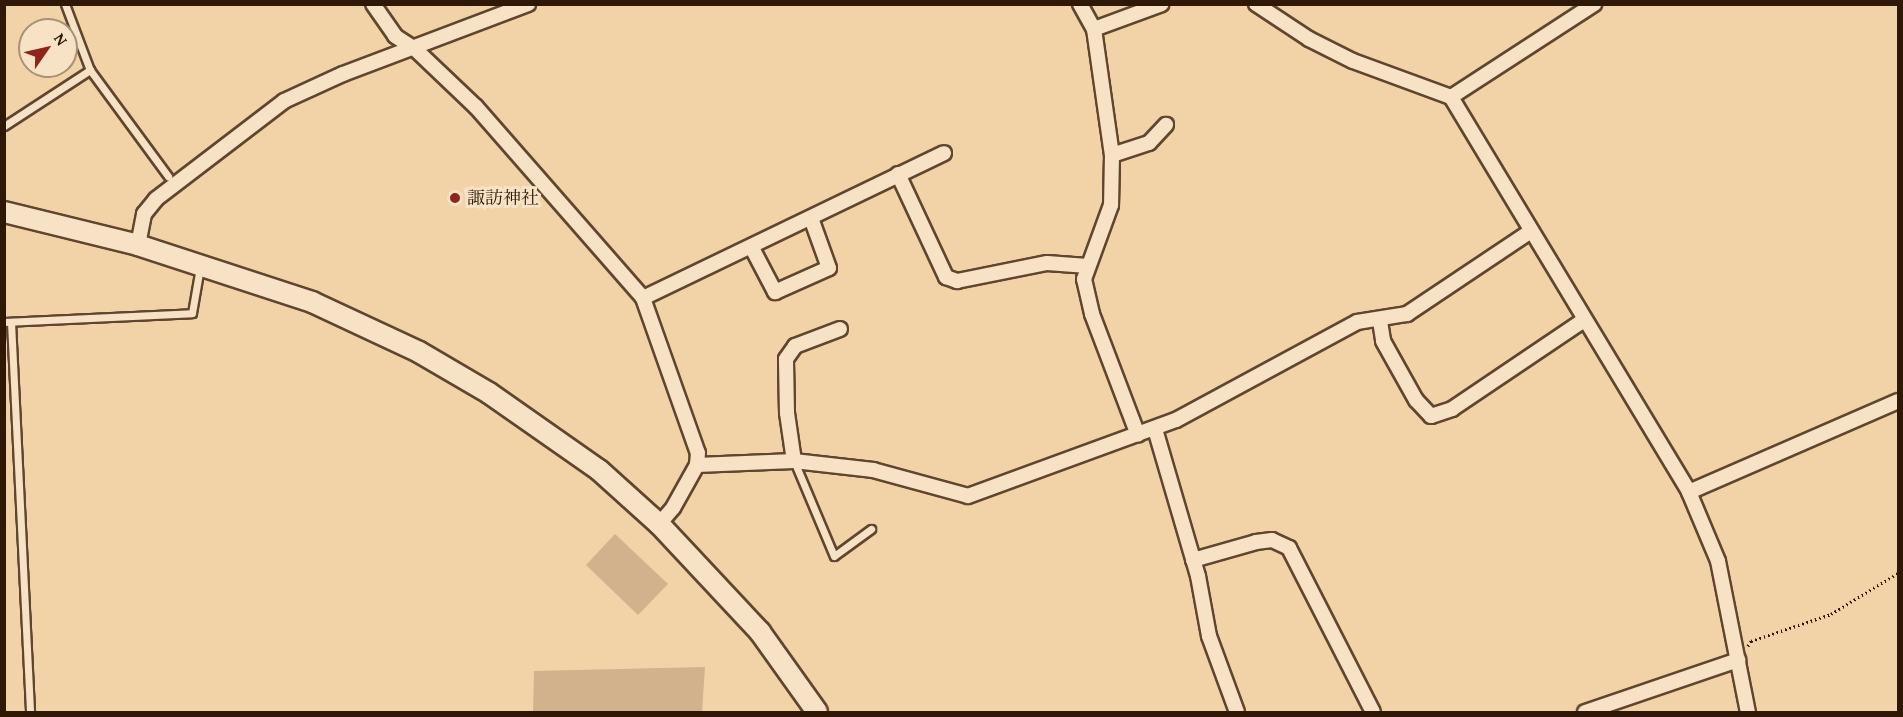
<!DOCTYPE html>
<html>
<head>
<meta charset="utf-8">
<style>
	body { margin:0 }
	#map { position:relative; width:1903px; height:717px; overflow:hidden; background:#f2d2a7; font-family:"Gentium Book Plus","Noto Serif JP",serif }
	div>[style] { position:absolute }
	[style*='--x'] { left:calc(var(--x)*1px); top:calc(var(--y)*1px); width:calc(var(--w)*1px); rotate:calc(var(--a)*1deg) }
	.green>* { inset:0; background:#d1b28c }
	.path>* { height:3px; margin-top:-1.5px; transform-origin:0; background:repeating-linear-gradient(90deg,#2f1806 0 1.5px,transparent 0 4.5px) }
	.roads { filter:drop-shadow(2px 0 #60462e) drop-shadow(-2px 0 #60462e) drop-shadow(0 2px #60462e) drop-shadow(0 -2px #60462e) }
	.lane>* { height:7px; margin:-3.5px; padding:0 3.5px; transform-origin:3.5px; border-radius:3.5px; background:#f7e2c6 }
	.street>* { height:14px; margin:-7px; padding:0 7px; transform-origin:7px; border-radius:7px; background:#f7e2c6 }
	.secondary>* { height:20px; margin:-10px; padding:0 10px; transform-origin:10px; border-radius:10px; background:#f7e2c6 }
	.dots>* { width:16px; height:16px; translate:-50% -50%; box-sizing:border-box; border:3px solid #f7e2c6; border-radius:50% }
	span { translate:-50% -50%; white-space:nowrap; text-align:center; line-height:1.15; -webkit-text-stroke:6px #f7e2c6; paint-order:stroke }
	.poi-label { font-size:18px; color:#2f1806 }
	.left { translate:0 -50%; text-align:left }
	.frame { position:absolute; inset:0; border:6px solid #2f1806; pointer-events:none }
	.north { position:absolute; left:18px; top:18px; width:60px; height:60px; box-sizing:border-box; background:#f7e2c6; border:2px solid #a79179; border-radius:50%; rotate:56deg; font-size:16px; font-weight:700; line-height:24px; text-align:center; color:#2f1806 }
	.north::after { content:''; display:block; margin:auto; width:21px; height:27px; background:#8f2418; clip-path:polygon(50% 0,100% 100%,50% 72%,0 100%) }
</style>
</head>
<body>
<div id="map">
	<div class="green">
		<i style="clip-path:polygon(615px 534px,668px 584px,638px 615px,586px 565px)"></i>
		<i style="clip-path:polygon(705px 667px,702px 712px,533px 712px,534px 671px)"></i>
	</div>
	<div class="path">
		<i style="--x:1748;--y:646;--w:6;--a:-59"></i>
		<i style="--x:1751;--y:641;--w:84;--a:-18.6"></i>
		<i style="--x:1831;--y:614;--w:79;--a:-31.5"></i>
	</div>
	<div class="roads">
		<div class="lane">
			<i style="--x:65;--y:4;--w:71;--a:69.3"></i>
			<i style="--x:90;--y:70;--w:132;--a:53.7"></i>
			<i style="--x:4;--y:126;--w:103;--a:-33.1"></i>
			<i style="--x:4;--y:322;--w:188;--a:-2.7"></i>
			<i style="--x:192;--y:313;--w:47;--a:-80.1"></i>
			<i style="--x:11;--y:322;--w:390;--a:87.2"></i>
			<i style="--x:794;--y:461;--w:103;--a:67.2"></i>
			<i style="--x:834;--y:556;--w:46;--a:-36.1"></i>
		</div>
		<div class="street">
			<i style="--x:373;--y:4;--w:39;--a:55"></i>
			<i style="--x:395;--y:36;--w:24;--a:33"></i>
			<i style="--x:415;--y:49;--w:84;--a:43.6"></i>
			<i style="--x:476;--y:107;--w:254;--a:48.8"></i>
			<i style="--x:643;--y:298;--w:164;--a:70.5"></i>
			<i style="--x:698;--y:453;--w:12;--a:95"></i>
			<i style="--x:697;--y:465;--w:49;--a:119.2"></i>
			<i style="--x:673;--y:508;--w:21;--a:131"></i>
			<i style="--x:1080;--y:4;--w:29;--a:61"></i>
			<i style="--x:1094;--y:29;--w:127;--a:81.9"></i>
			<i style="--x:1112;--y:155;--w:50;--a:91.1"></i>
			<i style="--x:1111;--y:205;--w:79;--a:110"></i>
			<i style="--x:1084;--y:279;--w:36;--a:77"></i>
			<i style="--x:1092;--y:314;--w:129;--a:69.2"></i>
			<i style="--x:1256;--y:4;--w:64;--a:33.4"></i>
			<i style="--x:1309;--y:39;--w:49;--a:26.6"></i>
			<i style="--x:1353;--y:61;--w:104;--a:20.2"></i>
			<i style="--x:1451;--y:97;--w:461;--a:58.9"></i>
			<i style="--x:1689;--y:492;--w:75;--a:67.2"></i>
			<i style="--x:1718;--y:561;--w:154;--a:78.8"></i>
			<i style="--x:1094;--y:29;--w:72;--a:-20.2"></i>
			<i style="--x:1451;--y:97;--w:171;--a:-33"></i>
			<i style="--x:1112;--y:155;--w:39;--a:-18"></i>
			<i style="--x:1149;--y:143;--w:25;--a:-47"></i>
			<i style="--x:898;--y:174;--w:114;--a:65"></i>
			<i style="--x:946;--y:277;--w:12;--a:20"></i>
			<i style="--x:957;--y:281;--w:92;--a:-11.3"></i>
			<i style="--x:1047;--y:263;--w:41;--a:4.2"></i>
			<i style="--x:138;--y:245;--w:32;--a:-79"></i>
			<i style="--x:144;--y:214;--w:19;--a:-51"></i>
			<i style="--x:156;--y:199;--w:161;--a:-37.4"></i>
			<i style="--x:284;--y:101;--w:65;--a:-24.6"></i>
			<i style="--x:343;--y:74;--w:198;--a:-20.7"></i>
			<i style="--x:752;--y:248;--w:50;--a:62.4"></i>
			<i style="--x:775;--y:292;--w:59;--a:-24"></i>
			<i style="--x:829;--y:268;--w:53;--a:-109.8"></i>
			<i style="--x:643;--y:298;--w:334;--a:-25.7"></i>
			<i style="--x:1380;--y:321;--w:20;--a:81"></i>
			<i style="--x:1383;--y:341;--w:68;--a:60.8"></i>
			<i style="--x:1416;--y:400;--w:22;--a:47"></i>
			<i style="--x:1431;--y:416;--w:22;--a:-18"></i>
			<i style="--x:1452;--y:409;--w:159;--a:-34"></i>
			<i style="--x:1155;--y:429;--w:153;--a:73.7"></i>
			<i style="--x:1198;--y:576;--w:61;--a:79.6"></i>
			<i style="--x:1209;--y:636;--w:81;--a:69.8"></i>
			<i style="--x:794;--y:461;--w:49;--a:-98.3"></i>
			<i style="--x:787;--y:413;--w:54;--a:-91.1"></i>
			<i style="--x:786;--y:359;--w:16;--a:-55"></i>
			<i style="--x:795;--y:346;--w:48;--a:-20.7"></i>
			<i style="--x:697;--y:465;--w:97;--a:-2.4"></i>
			<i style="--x:794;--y:461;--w:80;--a:6.5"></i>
			<i style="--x:873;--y:470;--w:98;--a:15.3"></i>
			<i style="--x:968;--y:496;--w:221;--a:-20.1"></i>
			<i style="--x:1176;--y:420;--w:206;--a:-28.4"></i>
			<i style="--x:1357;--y:322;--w:51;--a:-9.1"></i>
			<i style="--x:1407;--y:314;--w:149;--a:-33.8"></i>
			<i style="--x:1689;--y:492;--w:228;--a:-23.5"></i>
			<i style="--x:1193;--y:560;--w:66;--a:-15.9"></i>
			<i style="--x:1256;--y:542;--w:16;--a:-7"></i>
			<i style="--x:1272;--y:540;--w:19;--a:25"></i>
			<i style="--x:1289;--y:548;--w:184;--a:62.9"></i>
			<i style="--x:1585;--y:712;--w:162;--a:-18.8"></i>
		</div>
		<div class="secondary">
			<i style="--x:4;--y:212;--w:138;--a:13.8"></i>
			<i style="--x:138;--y:245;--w:183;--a:18.1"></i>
			<i style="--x:312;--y:302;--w:118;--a:25"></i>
			<i style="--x:419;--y:352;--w:81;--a:30.4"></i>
			<i style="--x:489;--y:393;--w:134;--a:35"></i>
			<i style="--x:599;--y:470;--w:81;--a:42"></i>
			<i style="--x:659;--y:524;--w:148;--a:46.9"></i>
			<i style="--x:760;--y:632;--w:98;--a:54.5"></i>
		</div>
	</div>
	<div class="dots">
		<i style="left:455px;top:198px;background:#8f2418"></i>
	</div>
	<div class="poi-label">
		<span class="left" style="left:467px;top:198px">諏訪神社</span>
	</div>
	<div class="frame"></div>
	<div class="north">N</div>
</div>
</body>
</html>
